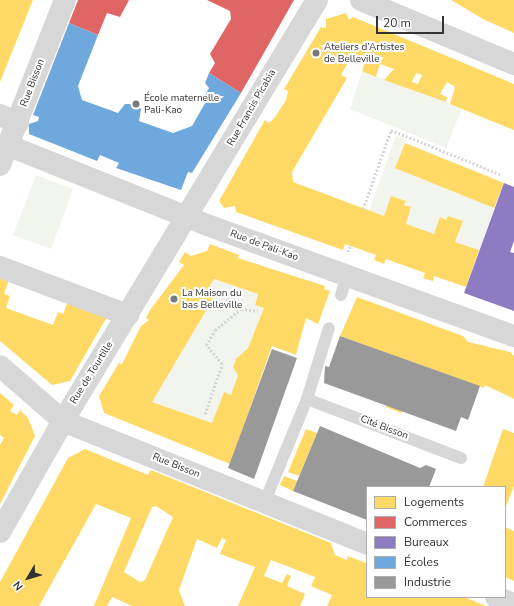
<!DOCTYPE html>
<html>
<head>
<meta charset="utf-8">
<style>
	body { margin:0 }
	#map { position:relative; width:514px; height:606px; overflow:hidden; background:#fff; font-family:"Nunito Sans",sans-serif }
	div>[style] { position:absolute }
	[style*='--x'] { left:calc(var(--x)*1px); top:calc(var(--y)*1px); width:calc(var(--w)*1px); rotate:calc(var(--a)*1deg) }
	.green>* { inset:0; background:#f1f5ed }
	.homes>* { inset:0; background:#ffd966 }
	.shops>* { inset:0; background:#e06666 }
	.offices>* { inset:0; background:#8e7cc3 }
	.schools>* { inset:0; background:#6fa8dc }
	.industry>* { inset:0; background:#999 }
	.path>* { height:2.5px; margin-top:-1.25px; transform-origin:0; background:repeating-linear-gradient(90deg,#d6d6d6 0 2px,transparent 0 4px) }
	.lane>* { height:12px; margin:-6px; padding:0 6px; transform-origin:6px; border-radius:6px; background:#d7d7d7 }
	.street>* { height:22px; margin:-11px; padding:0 11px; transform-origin:11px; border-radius:11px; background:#d7d7d7 }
	.dots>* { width:11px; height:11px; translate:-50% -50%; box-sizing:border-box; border:2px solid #fff; border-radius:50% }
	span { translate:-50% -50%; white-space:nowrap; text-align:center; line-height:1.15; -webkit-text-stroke:4px #fff; paint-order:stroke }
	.poi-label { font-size:10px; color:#333 }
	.left { translate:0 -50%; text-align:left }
	.street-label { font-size:10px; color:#333 }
	.legend { position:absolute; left:366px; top:486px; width:140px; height:112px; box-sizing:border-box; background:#fff; border:1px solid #adadad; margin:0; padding:5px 7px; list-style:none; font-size:12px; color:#333 }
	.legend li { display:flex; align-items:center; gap:8px; height:20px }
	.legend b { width:20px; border:1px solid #adadad }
	.north { position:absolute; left:8px; top:558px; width:40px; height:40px; -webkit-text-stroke:3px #fff; paint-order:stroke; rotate:232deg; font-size:11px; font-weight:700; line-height:16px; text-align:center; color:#333 }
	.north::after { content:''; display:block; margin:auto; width:14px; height:18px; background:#333; clip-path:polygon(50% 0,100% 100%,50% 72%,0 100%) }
	.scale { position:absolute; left:376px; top:16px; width:68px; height:18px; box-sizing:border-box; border:2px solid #333; border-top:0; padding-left:5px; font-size:12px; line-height:14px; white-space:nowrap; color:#333; -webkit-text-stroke:3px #fff; paint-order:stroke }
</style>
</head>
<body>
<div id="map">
	<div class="green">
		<i style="clip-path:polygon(362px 71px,462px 108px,446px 148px,350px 109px)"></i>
		<i style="clip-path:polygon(396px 136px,406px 139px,395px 168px,494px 208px,479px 250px,455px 242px,462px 221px,448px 216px,446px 220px,440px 218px,434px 234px,406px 224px,411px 208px,391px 196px,384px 216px,369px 211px)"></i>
		<i style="clip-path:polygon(36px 175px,73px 189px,51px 249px,13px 235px)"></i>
		<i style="clip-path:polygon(214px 279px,258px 294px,255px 305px,264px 308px,248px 348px,236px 359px,233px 367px,238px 375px,231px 395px,224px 392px,212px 423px,152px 402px,214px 297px,206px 292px)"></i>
	</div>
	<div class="homes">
		<i style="clip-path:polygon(0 0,33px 0,0 82px)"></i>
		<i style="clip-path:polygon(451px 0,514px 0,514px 33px,483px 19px)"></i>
		<i style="clip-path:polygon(evenodd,346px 13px,349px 20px,353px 17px,514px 84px,514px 130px,450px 104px,455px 87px,447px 82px,440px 94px,447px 97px,446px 102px,384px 80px,394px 69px,380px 64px,376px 77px,362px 71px,365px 62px,351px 57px,341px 75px,347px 78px,292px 172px,293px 182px,384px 216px,391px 196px,406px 201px,404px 205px,411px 207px,406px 224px,434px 234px,440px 217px,446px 220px,448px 216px,463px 221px,455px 242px,479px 250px,466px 287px,434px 276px,433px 281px,423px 278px,425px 273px,386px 259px,384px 264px,374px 260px,376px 255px,345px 244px,343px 250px,236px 212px,235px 206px,224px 208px,219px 201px,265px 120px,269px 123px,275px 117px,286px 100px,288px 91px,284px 89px,321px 27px,326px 28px,326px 19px,346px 13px,416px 73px,422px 75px,418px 84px,412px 82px,416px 73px)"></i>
		<i style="clip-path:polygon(405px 143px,504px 183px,494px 208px,395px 168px)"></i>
		<i style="clip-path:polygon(evenodd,210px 244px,239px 255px,238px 258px,325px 286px,324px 289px,330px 291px,318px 324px,306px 318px,296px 355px,272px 346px,230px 464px,104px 413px,99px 396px,119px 363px,122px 364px,141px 326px,149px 320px,146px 318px,150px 310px,184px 265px,179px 262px,185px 252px,191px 256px,207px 251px,210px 244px,214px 279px,258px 294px,255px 305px,264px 308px,248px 348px,236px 359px,233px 367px,238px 375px,231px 395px,224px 392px,212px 423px,152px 402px,214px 297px,206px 292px,214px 279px)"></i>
		<i style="clip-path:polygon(0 277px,9px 280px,4px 294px,10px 296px,6px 308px,53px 325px,58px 312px,63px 314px,68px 301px,108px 315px,70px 381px,52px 385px,0 341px)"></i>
		<i style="clip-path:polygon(357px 297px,463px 336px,468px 342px,510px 352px,514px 356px,514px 399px,485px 385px,484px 388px,340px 336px)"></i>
		<i style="clip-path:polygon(0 393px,14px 405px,10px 411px,17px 415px,20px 410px,28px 418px,35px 436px,0 504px,0 445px,4px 438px,0 435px)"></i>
		<i style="clip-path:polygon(388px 403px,403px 409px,401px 413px,386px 407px)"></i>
		<i style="clip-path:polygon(306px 429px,317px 433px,299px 476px,288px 472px)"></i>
		<i style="clip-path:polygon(503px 429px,514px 433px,514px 486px,505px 509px,505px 487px,483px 487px)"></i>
		<i style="clip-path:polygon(evenodd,85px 449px,148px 475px,151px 470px,331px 543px,335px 555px,347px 560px,348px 556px,366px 563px,367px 559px,367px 597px,464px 597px,486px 606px,327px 606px,332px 595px,311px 586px,315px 577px,271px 560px,264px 576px,282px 583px,287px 574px,291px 576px,287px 586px,305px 594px,300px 606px,238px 606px,255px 567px,220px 554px,226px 540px,222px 538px,217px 548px,197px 539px,179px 590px,185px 606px,132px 606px,112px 597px,107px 606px,94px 606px,131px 518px,96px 504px,39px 606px,0 606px,0 582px,68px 458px,85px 449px,156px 506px,173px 517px,145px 580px,140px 582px,124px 572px,152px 507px,156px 506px)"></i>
		<i style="clip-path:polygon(284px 476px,297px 481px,293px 491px,280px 485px)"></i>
		<i style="clip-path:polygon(505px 527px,514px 531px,514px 581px,505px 577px)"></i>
	</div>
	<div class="shops">
		<i style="clip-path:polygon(78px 0,129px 0,120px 17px,107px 13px,98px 35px,69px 23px)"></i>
		<i style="clip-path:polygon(207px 0,294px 0,241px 93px,209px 73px,215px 63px,210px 54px,231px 19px,230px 11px)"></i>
	</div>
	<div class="offices">
		<i style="clip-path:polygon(504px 183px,514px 187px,514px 241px,510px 252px,514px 253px,514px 311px,464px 293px)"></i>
	</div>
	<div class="schools">
		<i style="clip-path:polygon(69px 23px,98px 35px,78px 86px,82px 100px,118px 113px,125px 104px,134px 104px,141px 109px,139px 121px,173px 133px,192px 126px,208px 98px,205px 95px,209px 88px,205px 83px,209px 73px,241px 93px,192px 173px,188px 172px,181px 190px,116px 168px,119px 163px,100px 155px,97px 161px,29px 134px,29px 124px,38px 121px,39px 117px,33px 115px)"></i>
	</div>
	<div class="industry">
		<i style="clip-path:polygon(340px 336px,480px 386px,468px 420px,461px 417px,456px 431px,324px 383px,325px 366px,329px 367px)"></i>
		<i style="clip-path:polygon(272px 349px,297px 358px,254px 479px,228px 468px)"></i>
		<i style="clip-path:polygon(320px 426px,420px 468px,426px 465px,436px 469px,429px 487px,367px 487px,367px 520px,293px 491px)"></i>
	</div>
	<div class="path">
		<i style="--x:363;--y:209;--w:84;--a:-70.5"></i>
		<i style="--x:391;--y:130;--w:120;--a:22.1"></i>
		<i style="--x:348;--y:252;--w:6;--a:-72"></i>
		<i style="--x:241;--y:309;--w:17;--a:7"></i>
		<i style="--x:205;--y:414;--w:53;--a:-71.2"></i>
		<i style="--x:222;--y:364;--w:25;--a:-130"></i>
		<i style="--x:206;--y:345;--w:17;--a:-59"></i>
		<i style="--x:215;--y:330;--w:33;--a:-39"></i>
		<i style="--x:241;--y:309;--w:39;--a:-145"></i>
	</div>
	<div class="lane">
		<i style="--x:341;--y:295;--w:20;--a:-72"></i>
		<i style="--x:307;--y:399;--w:74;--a:-72.8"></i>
		<i style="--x:265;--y:501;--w:110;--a:-67.6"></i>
		<i style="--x:307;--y:399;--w:165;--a:21"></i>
	</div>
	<div class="street">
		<i style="--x:361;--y:0;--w:166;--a:22.7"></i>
		<i style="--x:0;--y:115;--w:20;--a:24"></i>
		<i style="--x:17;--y:149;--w:205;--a:21.8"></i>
		<i style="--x:207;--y:225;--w:326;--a:19.9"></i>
		<i style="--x:0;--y:165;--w:177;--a:-68.5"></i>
		<i style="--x:0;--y:267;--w:137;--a:20.6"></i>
		<i style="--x:0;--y:366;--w:84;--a:41.1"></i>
		<i style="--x:63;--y:421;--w:328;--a:22"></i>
		<i style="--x:0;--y:532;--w:128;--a:-60.4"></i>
		<i style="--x:63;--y:421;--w:492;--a:-58.9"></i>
		<i style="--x:496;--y:597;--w:19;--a:21"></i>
	</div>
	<div class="dots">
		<i style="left:316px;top:53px;background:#7a7a7a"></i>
		<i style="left:136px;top:104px;background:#7a7a7a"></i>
		<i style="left:174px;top:299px;background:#7a7a7a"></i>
	</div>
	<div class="poi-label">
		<span class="left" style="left:324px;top:53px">Ateliers d’Artistes<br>de Belleville</span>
		<span class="left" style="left:144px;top:104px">École maternelle<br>Pali-Kao</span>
		<span class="left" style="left:182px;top:299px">La Maison du<br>bas Belleville</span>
	</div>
	<div class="street-label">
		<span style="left:33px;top:83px;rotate:-69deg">Rue Bisson</span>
		<span style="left:252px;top:108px;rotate:-60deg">Rue Francis Picabia</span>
		<span style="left:264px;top:246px;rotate:20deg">Rue de Pali-Kao</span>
		<span style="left:92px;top:373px;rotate:-58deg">Rue de Tourtille</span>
		<span style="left:384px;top:428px;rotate:21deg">Cité Bisson</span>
		<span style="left:176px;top:466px;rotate:22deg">Rue Bisson</span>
	</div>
	<ul class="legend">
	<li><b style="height:11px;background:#ffd966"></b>Logements</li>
	<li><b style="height:11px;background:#e06666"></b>Commerces</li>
	<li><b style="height:11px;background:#8e7cc3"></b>Bureaux</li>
	<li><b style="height:11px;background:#6fa8dc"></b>Écoles</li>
	<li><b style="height:11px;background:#999"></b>Industrie</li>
	</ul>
	<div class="north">N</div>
	<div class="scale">20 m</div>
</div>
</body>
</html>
